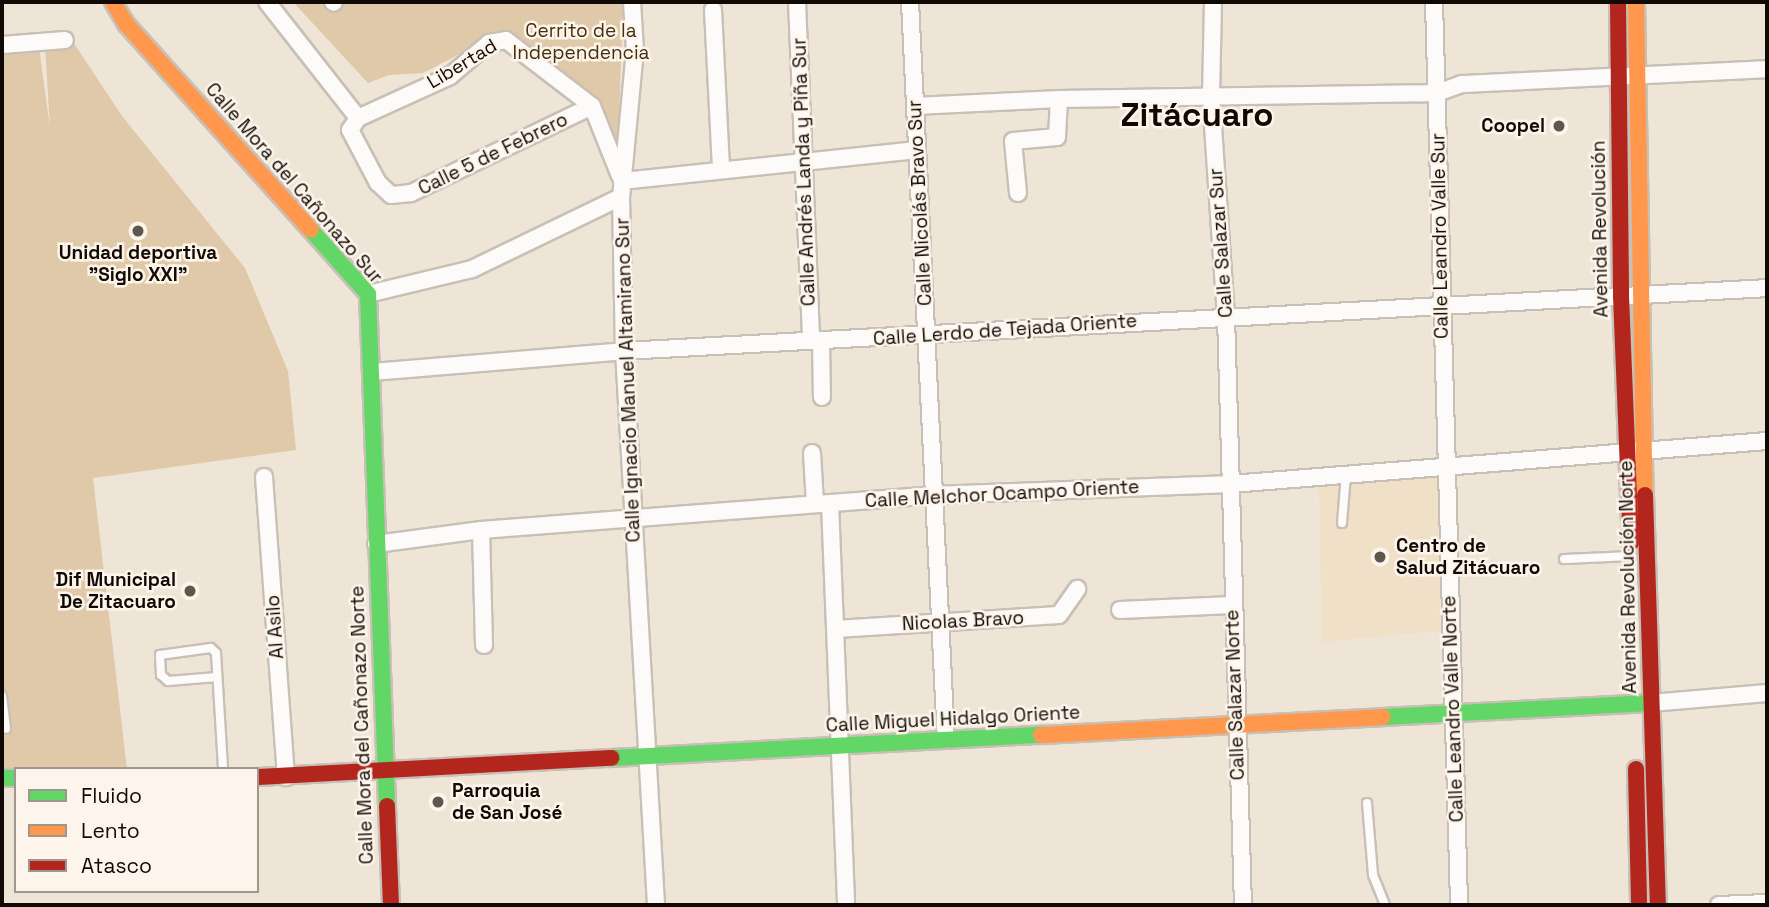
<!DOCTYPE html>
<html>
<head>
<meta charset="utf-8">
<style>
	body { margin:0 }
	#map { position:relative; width:1769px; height:907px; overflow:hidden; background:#eee5d6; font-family:"Space Grotesk",sans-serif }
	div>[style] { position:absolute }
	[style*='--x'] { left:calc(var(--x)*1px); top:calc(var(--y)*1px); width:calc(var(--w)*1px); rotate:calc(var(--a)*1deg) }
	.built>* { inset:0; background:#f1e0c8 }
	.green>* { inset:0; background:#dfc9a9 }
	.roads { filter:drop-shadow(2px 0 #c8c0b6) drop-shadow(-2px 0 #c8c0b6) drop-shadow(0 2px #c8c0b6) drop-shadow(0 -2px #c8c0b6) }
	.lane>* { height:8px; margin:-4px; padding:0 4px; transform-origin:4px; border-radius:4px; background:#fcfbf9 }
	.street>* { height:16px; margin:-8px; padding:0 8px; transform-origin:8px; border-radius:8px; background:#fcfbf9 }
	.fast>* { height:16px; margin:-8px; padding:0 8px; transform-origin:8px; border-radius:8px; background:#63d668 }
	.slow>* { height:16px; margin:-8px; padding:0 8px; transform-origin:8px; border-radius:8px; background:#ff974d }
	.jam>* { height:16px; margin:-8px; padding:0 8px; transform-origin:8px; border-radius:8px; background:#b3261e }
	.dots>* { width:19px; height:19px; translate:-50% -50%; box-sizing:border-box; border:4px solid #fdf5eb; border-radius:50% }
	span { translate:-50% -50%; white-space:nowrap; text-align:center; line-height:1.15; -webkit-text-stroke:5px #fdf5eb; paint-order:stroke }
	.park-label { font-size:19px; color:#442f0e }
	.street-label { font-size:19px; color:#110a04 }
	.poi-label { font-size:19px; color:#110a04; font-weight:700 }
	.right { translate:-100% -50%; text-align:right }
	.left { translate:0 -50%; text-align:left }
	.town-label { font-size:33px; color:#110a04; font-weight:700 }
	.frame { position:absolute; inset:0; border:4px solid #110a04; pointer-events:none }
	.legend { position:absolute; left:14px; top:767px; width:245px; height:126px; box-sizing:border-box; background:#fdf5eb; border:2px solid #9f978f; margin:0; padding:9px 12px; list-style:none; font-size:21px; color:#110a04 }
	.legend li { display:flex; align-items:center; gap:14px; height:35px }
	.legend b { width:35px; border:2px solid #9f978f }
</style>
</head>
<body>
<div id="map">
	<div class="built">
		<i style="clip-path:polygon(1437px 474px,1441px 631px,1322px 642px,1319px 483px)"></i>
	</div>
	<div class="green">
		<i style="clip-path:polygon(293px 2px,623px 2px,618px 147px,598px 103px,592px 106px,506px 30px,423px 73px,389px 75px,368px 83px)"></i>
		<i style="clip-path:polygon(73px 42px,122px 116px,245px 268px,288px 371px,296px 450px,93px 478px,127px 769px,2px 770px,2px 50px,39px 47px,50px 128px,45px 45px)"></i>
	</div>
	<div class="roads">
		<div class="lane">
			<i style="--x:1342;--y:523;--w:49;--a:-85.3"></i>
			<i style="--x:1564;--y:559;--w:68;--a:-2.5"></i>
			<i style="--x:217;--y:677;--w:49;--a:175.3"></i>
			<i style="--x:168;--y:681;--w:9;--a:-139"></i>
			<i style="--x:161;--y:675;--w:20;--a:-93"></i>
			<i style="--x:160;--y:655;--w:51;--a:-7.8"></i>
			<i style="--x:211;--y:648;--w:7;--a:45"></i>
			<i style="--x:216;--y:653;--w:116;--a:86.5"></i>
			<i style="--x:2;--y:696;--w:33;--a:83"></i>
			<i style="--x:1367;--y:803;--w:72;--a:85.2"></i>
			<i style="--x:1373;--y:875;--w:32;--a:68"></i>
		</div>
		<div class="street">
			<i style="--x:267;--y:2;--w:147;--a:51.9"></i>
			<i style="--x:333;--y:2;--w:1;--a:45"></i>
			<i style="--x:632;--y:2;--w:48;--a:86.4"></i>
			<i style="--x:635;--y:50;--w:148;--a:95.4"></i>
			<i style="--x:621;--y:197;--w:154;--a:88.9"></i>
			<i style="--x:624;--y:351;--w:555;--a:86.69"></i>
			<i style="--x:797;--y:2;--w:339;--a:87.6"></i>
			<i style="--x:910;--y:2;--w:739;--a:87.21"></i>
			<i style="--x:1213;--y:2;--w:95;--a:91.2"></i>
			<i style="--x:1211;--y:97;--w:220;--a:86.1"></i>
			<i style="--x:1226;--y:316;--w:589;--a:88.35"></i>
			<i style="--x:1434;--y:2;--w:903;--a:88.41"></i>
			<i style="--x:713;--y:10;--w:159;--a:87.1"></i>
			<i style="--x:2;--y:45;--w:63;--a:-4.5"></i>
			<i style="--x:592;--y:106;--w:201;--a:154.3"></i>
			<i style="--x:411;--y:193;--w:20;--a:174"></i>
			<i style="--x:391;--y:195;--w:18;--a:-137"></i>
			<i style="--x:378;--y:183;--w:60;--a:-117.8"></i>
			<i style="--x:350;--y:130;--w:14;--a:-56"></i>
			<i style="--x:358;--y:118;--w:101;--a:-24.5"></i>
			<i style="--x:450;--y:76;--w:51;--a:-40.2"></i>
			<i style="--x:489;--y:43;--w:17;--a:-10"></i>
			<i style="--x:506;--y:40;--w:108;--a:37.5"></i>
			<i style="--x:592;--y:106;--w:75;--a:68.2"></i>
			<i style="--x:915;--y:106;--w:144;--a:-2.8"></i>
			<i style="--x:1059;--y:99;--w:378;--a:-0.9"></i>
			<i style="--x:1437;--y:93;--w:27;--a:-20"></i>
			<i style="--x:1462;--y:84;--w:305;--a:-2.8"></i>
			<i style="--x:622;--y:181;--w:296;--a:-6"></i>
			<i style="--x:1018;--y:193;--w:52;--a:-95.5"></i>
			<i style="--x:1013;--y:141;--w:44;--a:-5.2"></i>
			<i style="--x:1057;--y:137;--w:38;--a:-87"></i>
			<i style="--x:368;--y:294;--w:107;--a:-13.5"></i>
			<i style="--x:472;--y:269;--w:165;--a:-25.8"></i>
			<i style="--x:821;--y:342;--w:55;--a:89"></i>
			<i style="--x:371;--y:372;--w:254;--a:-4.7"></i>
			<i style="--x:624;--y:351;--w:1145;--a:-3.15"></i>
			<i style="--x:812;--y:453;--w:51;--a:86.6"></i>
			<i style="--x:264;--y:477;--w:301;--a:85.8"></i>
			<i style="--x:830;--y:503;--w:402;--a:87.7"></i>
			<i style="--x:481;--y:530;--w:115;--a:88.5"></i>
			<i style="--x:376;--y:544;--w:106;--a:-7.6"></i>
			<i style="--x:481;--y:530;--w:454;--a:-4.4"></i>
			<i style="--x:934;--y:495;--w:297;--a:-2.1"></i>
			<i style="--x:1231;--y:484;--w:538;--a:-4.59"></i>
			<i style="--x:1120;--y:610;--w:112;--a:-2.6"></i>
			<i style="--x:836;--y:629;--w:223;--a:-3.6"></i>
			<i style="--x:1059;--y:615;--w:32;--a:-55"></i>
			<i style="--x:1651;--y:703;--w:116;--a:-4.9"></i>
			<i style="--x:1719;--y:905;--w:48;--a:-2.4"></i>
		</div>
		<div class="fast">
			<i style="--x:311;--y:230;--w:86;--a:48.3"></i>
			<i style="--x:368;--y:294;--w:512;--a:87.87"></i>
			<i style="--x:1383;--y:717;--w:268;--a:-3"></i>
			<i style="--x:611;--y:758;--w:431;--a:-3.1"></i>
			<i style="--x:2;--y:778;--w:14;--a:0"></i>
		</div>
		<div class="slow">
			<i style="--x:113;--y:2;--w:27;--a:59"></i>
			<i style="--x:127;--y:25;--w:275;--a:48.1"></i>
			<i style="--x:1636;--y:2;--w:493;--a:89"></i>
			<i style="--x:1041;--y:735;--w:342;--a:-3"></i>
		</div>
		<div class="jam">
			<i style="--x:1618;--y:2;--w:294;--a:89.4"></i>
			<i style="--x:1621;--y:296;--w:247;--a:87.7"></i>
			<i style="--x:1645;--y:495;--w:410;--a:88.2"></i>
			<i style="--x:1636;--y:769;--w:136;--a:88.7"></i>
			<i style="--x:257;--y:777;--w:355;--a:-3.1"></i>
			<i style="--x:387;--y:806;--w:99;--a:87.7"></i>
		</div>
	</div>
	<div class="dots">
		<i style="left:1559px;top:126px;background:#5e574e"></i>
		<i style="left:138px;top:231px;background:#5e574e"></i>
		<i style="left:1380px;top:557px;background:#5e574e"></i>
		<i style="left:190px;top:591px;background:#5e574e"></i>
		<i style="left:438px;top:802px;background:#5e574e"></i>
	</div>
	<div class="park-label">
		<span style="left:581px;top:42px">Cerrito de la<br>Independencia</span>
	</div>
	<div class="street-label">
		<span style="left:462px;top:64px;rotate:-31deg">Libertad</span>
		<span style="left:493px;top:154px;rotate:-26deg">Calle 5 de Febrero</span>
		<span style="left:804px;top:172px;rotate:-92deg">Calle Andrés Landa y Piña Sur</span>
		<span style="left:294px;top:183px;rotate:49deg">Calle Mora del Cañonazo Sur</span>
		<span style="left:920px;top:203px;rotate:-93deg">Calle Nicolás Bravo Sur</span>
		<span style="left:1600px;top:229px;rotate:-91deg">Avenida Revolución</span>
		<span style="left:1440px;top:236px;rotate:-91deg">Calle Leandro Valle Sur</span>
		<span style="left:1221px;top:243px;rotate:-94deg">Calle Salazar Sur</span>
		<span style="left:1005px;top:330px;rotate:-4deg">Calle Lerdo de Tejada Oriente</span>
		<span style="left:628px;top:380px;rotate:-92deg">Calle Ignacio Manuel Altamirano Sur</span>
		<span style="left:1002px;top:494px;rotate:-3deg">Calle Melchor Ocampo Oriente</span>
		<span style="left:1628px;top:577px;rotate:-91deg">Avenida Revolución Norte</span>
		<span style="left:963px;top:621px;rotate:-3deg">Nicolas Bravo</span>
		<span style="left:275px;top:627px;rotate:-94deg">Al Asilo</span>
		<span style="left:1235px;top:695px;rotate:-92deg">Calle Salazar Norte</span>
		<span style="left:1453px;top:709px;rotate:-92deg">Calle Leandro Valle Norte</span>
		<span style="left:953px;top:719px;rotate:-3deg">Calle Miguel Hidalgo Oriente</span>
		<span style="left:362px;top:725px;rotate:-92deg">Calle Mora del Cañonazo Norte</span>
	</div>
	<div class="poi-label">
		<span class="right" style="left:1545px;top:126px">Coopel</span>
		<span style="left:138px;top:264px">Unidad deportiva<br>"Siglo XXI"</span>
		<span class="left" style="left:1396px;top:557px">Centro de<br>Salud Zitácuaro</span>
		<span class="right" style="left:176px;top:591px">Dif Municipal<br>De Zitacuaro</span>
		<span class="left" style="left:452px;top:802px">Parroquia<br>de San José</span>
	</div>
	<div class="town-label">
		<span style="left:1197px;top:116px">Zitácuaro</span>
	</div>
	<div class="frame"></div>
	<ul class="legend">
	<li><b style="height:9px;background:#63d668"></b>Fluido</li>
	<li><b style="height:9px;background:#ff974d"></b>Lento</li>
	<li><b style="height:9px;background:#b3261e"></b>Atasco</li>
	</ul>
</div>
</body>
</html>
